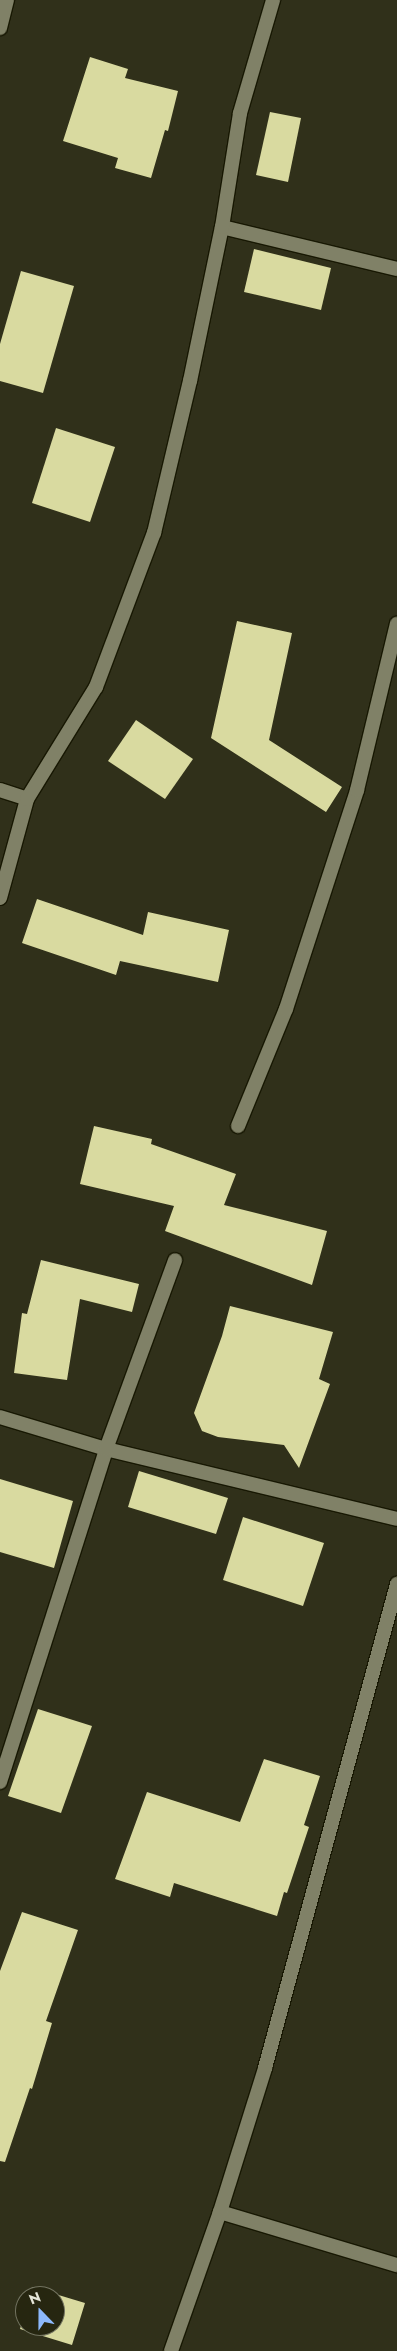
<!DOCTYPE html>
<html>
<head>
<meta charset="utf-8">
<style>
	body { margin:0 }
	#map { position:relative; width:397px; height:2351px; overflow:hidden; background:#30301a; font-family:Jost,sans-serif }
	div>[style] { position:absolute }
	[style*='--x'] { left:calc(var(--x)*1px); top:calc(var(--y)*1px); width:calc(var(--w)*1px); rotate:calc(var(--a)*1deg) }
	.building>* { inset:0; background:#d9daa0 }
	.roads { filter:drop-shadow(1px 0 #181803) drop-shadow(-1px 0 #181803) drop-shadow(0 1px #181803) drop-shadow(0 -1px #181803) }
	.minor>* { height:14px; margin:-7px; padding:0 7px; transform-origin:7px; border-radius:7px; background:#808167 }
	span { translate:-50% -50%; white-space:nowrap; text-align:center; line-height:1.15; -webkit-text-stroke:5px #262610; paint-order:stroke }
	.north { position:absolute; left:15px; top:2286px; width:50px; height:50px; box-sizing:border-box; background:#262610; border:1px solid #727360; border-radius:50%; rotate:338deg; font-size:14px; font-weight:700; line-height:20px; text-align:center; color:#e5e6d8 }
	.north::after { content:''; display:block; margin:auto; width:18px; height:22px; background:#8db9fc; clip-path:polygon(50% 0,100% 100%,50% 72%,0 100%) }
</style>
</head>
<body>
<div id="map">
	<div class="building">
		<i style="clip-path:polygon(90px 57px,128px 69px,125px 78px,178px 91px,168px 131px,165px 130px,151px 178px,115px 168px,118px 158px,63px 141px)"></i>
		<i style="clip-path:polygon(270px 112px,301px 118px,288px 182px,256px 175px)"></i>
		<i style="clip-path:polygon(254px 249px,331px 268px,321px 310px,244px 292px)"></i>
		<i style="clip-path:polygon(21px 271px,74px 286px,43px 393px,0 381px,0 344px)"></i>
		<i style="clip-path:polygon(56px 428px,115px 447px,90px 522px,32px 503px)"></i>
		<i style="clip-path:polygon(237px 621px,292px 633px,269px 740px,342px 787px,326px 812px,211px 738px)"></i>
		<i style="clip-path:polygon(136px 720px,193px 759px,165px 799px,108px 761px)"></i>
		<i style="clip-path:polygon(37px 899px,143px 935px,148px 912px,229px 930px,218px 982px,120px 961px,116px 975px,22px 943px)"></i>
		<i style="clip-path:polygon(94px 1126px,152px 1139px,151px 1144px,236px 1174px,224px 1205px,327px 1231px,312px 1285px,165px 1231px,174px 1206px,80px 1184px)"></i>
		<i style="clip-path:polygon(41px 1260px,139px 1284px,132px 1312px,80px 1299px,67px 1380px,14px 1373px,22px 1313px,27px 1314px)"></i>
		<i style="clip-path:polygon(230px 1306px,333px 1332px,319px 1379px,330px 1384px,299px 1468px,284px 1445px,218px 1437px,202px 1431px,194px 1413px,222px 1336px)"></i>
		<i style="clip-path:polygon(139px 1471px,228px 1498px,216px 1534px,128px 1507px)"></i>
		<i style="clip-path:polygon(0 1479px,73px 1501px,54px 1568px,0 1552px)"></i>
		<i style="clip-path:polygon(243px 1517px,324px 1543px,303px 1606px,223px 1580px)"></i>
		<i style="clip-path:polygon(38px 1709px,92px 1726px,61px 1813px,8px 1796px)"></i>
		<i style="clip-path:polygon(264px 1759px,320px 1776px,304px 1825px,309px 1827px,287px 1893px,284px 1892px,277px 1916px,174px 1883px,170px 1897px,115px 1879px,147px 1792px,240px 1822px)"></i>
		<i style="clip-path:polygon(22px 1912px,78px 1930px,46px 2021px,52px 2023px,32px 2089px,30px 2088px,5px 2162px,0 2161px,0 1971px)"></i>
		<i style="clip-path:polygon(32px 2287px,85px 2303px,72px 2345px,20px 2329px,25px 2312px,25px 2326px,55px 2326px,55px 2296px,30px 2296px)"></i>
	</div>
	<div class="roads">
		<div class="minor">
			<i style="--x:0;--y:28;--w:29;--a:-76"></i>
			<i style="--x:222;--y:227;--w:180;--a:13.5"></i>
			<i style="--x:0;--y:790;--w:28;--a:18"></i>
			<i style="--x:0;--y:898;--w:103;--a:-74.7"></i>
			<i style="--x:27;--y:799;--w:132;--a:-58.4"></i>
			<i style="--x:96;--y:687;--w:165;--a:-69.4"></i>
			<i style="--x:154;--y:533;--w:156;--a:-76.7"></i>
			<i style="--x:190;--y:381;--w:157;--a:-78.3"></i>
			<i style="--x:222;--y:227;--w:115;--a:-81"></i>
			<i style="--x:240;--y:113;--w:118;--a:-73.7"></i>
			<i style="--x:238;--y:1126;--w:126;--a:-67.7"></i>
			<i style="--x:286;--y:1009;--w:230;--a:-72"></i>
			<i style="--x:357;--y:790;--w:171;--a:-76.5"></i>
			<i style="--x:0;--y:1417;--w:111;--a:16.8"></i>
			<i style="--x:106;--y:1449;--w:299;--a:13.5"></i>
			<i style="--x:0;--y:1782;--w:349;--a:-72.3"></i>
			<i style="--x:106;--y:1449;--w:201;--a:-69.9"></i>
			<i style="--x:220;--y:2212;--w:185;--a:16.7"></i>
			<i style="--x:171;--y:2351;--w:147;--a:-70.6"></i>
			<i style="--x:220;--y:2212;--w:151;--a:-72.6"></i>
			<i style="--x:265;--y:2068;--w:502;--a:-74.74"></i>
		</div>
	</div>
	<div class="north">N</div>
</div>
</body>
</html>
